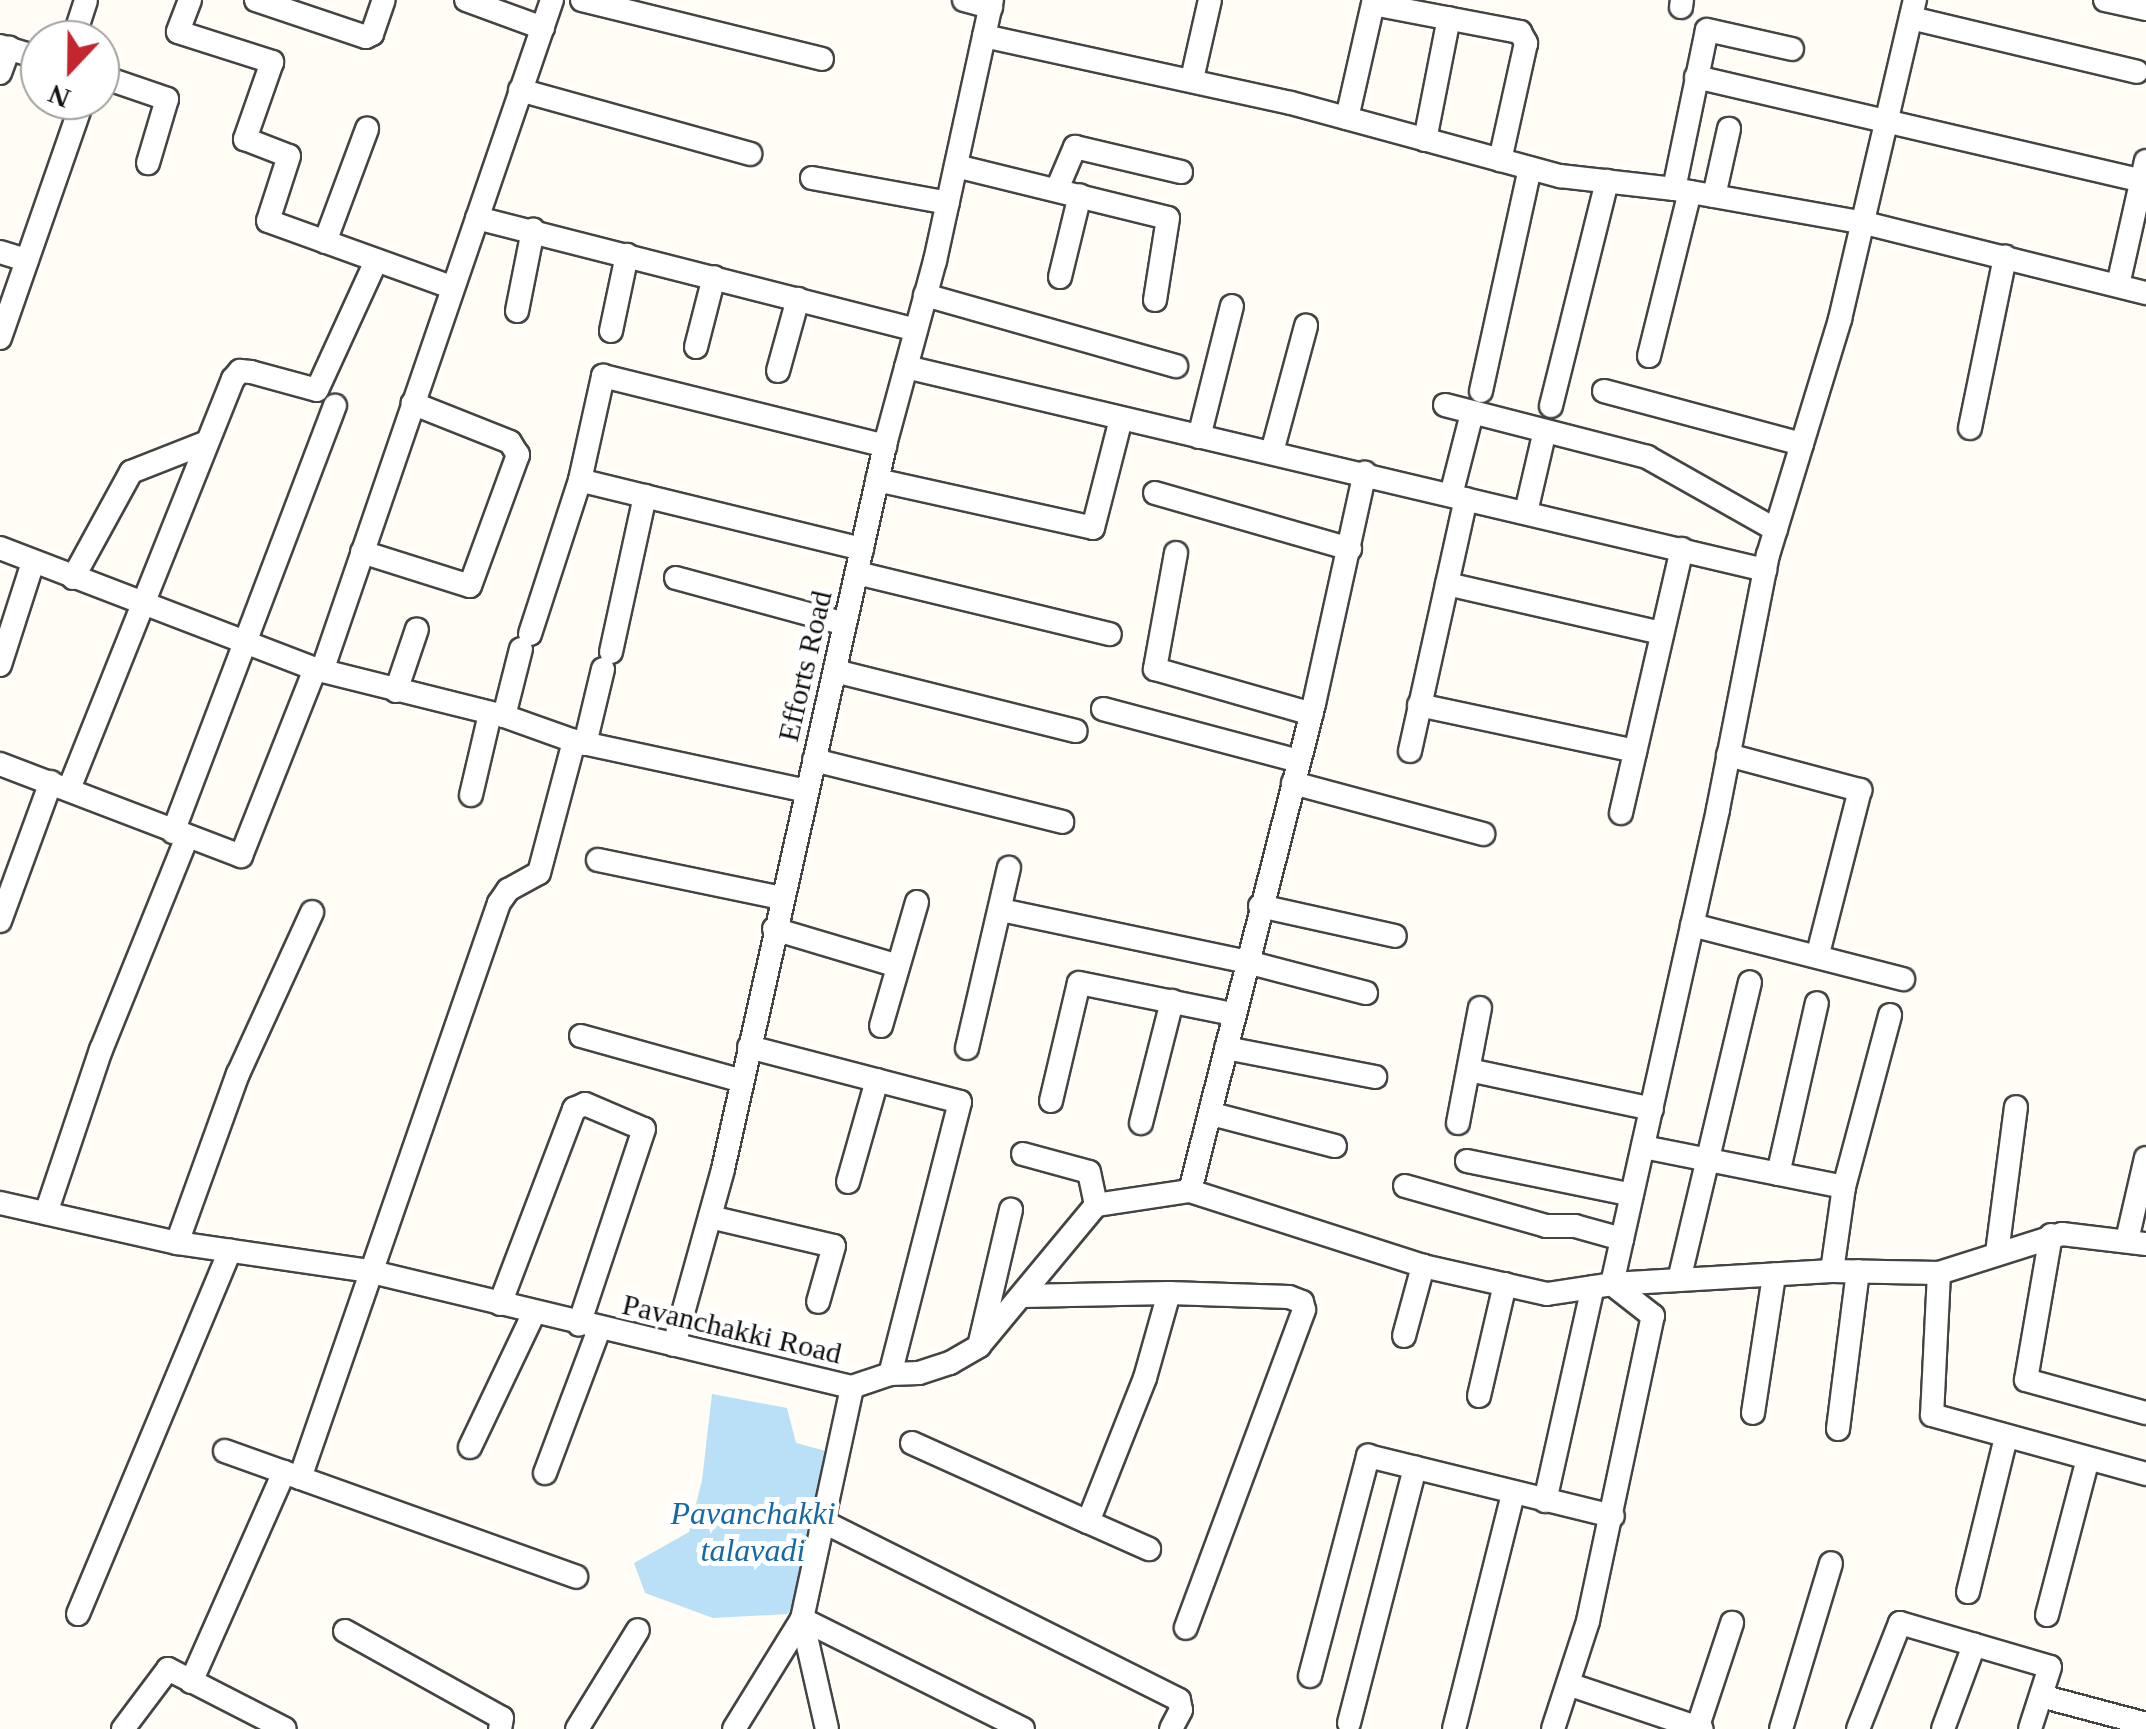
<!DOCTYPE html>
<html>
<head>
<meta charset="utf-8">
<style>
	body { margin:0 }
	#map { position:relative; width:2146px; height:1729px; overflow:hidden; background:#fffdf5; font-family:Georgia,serif }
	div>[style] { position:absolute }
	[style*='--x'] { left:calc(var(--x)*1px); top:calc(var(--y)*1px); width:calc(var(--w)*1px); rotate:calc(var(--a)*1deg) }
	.water>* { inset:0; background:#b9e0f7 }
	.roads { filter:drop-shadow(2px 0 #444) drop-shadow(-2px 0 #444) drop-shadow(0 2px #444) drop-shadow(0 -2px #444) }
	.street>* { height:22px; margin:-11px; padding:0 11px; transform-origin:11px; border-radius:11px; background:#fff }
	span { translate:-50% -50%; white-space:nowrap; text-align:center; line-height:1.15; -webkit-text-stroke:10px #fff; paint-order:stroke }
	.street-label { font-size:30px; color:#111 }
	.water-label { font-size:32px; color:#1768a6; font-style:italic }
	.north { position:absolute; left:20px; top:20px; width:100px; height:100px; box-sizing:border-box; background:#fff; border:2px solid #a0a0a0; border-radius:50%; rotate:202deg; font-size:28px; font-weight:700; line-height:40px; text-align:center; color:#111 }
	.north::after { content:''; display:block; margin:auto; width:35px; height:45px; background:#c4262e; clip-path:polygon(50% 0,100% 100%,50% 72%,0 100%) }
</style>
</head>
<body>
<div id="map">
	<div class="water">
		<i style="clip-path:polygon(712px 1394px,787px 1408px,796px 1443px,826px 1451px,804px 1575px,788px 1614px,713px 1618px,645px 1593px,634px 1563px,689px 1532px,702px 1480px)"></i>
	</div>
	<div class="roads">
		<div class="street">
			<i style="--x:190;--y:0;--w:34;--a:111"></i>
			<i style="--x:178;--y:32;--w:99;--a:17.7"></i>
			<i style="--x:272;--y:62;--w:82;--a:109.3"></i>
			<i style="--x:245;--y:139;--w:47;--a:21.1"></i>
			<i style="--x:289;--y:156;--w:68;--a:107.9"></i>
			<i style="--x:268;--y:221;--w:195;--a:19.8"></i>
			<i style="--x:256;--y:0;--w:116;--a:18.6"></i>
			<i style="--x:366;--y:37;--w:7;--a:-27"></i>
			<i style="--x:372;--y:34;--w:36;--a:-71"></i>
			<i style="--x:466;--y:0;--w:82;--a:20"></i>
			<i style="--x:582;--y:0;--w:247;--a:13.8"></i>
			<i style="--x:964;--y:0;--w:28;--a:15"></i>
			<i style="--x:2105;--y:0;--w:42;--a:12.4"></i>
			<i style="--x:1681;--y:7;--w:7;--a:-82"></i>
			<i style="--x:1911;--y:18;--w:232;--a:13.4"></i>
			<i style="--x:78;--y:25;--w:26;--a:-72"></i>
			<i style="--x:984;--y:36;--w:314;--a:12.3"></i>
			<i style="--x:1291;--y:103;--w:279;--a:15.2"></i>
			<i style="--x:1560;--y:176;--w:115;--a:6.5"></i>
			<i style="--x:1674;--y:189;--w:194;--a:10.1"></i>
			<i style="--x:1865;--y:223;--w:290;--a:14"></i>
			<i style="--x:0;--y:46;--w:42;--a:16.7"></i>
			<i style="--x:0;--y:73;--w:27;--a:-70"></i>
			<i style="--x:100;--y:76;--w:71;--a:18.9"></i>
			<i style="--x:167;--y:99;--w:67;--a:106.5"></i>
			<i style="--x:1696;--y:77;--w:458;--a:13.1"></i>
			<i style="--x:1192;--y:79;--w:81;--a:-77.2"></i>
			<i style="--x:520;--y:90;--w:239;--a:15.5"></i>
			<i style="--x:1347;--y:118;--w:117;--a:-77.2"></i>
			<i style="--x:1373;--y:4;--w:150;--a:10.8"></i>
			<i style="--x:1520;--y:32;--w:13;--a:61"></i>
			<i style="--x:1526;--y:43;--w:120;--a:102.5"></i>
			<i style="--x:1425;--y:140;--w:124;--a:-78.9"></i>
			<i style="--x:956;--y:166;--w:218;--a:13.8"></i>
			<i style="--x:1168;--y:218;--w:83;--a:99"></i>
			<i style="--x:812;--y:178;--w:138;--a:10.4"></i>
			<i style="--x:1057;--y:189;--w:46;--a:-66.8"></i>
			<i style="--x:1075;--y:147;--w:109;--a:13.3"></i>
			<i style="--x:1674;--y:189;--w:162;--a:-78.3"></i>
			<i style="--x:1707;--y:30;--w:87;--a:12.6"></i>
			<i style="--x:1714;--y:196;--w:69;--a:-77.4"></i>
			<i style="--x:477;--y:218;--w:453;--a:14.3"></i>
			<i style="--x:325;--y:242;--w:121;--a:-69.6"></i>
			<i style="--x:0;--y:252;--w:28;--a:17"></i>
			<i style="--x:1060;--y:277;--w:84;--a:-76.3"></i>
			<i style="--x:2118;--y:285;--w:127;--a:-77.3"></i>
			<i style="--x:925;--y:295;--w:261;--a:15.8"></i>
			<i style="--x:517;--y:311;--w:83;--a:-78.8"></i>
			<i style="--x:611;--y:331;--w:78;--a:-78.1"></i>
			<i style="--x:0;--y:338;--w:252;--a:-70.8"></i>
			<i style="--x:696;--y:347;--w:72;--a:-75.6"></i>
			<i style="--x:1649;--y:356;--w:169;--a:-76"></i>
			<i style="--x:906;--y:367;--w:883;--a:13.3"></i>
			<i style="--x:778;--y:371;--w:75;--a:-74.5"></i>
			<i style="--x:1481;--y:391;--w:228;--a:-77.6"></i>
			<i style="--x:1604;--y:391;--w:205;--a:15"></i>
			<i style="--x:1445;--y:405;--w:209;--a:14.4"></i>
			<i style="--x:1647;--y:457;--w:148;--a:29.5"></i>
			<i style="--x:1551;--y:406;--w:232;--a:-76"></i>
			<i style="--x:1970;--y:428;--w:175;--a:-78.4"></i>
			<i style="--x:1199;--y:437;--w:135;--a:-75.9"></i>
			<i style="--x:1272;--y:452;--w:131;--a:-74.9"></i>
			<i style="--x:877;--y:480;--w:221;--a:12.5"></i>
			<i style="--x:1093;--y:528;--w:113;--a:-75.6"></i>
			<i style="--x:1155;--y:493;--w:203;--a:16"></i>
			<i style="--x:1451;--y:495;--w:76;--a:-75.6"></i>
			<i style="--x:1526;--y:512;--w:75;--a:-76.9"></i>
			<i style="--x:0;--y:548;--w:337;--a:21"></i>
			<i style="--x:315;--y:669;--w:195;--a:14"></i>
			<i style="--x:504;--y:716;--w:74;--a:19.7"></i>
			<i style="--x:574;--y:741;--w:238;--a:12.1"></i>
			<i style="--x:862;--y:549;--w:290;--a:-166.3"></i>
			<i style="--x:580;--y:480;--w:107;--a:-77.5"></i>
			<i style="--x:603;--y:376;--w:291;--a:13.9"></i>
			<i style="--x:362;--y:552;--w:113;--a:17.5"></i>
			<i style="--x:470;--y:586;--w:140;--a:-69.9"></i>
			<i style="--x:518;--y:455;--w:15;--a:-122"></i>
			<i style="--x:510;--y:442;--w:105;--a:-158.3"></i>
			<i style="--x:1176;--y:553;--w:118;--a:100.3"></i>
			<i style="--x:1155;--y:669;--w:163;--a:16"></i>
			<i style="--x:857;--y:573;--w:260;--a:13.6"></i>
			<i style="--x:73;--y:578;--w:121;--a:-61.3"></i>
			<i style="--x:131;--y:472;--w:82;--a:-21.5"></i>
			<i style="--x:676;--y:578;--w:175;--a:15.2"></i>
			<i style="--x:1447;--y:584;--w:220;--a:12.9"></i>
			<i style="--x:530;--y:634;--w:162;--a:-72"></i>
			<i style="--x:611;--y:652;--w:160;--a:-77.7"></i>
			<i style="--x:0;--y:665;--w:108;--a:-72.2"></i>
			<i style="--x:322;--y:671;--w:709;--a:-71.08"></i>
			<i style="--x:835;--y:671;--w:248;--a:14"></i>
			<i style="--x:396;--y:691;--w:65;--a:-71.3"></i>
			<i style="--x:1419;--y:705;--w:221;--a:12"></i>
			<i style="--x:1103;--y:709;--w:203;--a:14.9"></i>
			<i style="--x:504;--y:716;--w:69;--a:-75.8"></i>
			<i style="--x:585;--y:744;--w:77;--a:-76.5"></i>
			<i style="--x:1410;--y:751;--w:258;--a:-77.5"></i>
			<i style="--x:1728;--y:755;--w:137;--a:14.9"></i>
			<i style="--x:1860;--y:790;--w:172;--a:104.4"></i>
			<i style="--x:814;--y:760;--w:256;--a:14"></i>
			<i style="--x:0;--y:764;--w:258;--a:20.9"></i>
			<i style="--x:241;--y:856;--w:201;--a:-68.4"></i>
			<i style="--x:1293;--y:783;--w:197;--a:15"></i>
			<i style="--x:69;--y:789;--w:442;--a:-68.2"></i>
			<i style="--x:233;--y:379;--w:11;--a:-49"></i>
			<i style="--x:240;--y:371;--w:11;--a:5"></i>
			<i style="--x:251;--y:372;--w:68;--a:15.3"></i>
			<i style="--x:317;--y:390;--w:142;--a:-65.4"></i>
			<i style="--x:471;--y:795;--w:83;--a:-76.8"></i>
			<i style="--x:1621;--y:813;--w:271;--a:-77"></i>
			<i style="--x:173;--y:832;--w:456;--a:-69.2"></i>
			<i style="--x:598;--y:860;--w:188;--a:11.7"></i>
			<i style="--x:1260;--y:906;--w:138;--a:12.5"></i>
			<i style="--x:1001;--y:910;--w:251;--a:11.9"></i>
			<i style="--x:1247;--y:962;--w:123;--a:14.6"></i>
			<i style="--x:0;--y:921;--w:148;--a:-69.9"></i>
			<i style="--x:1692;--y:925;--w:218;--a:14.4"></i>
			<i style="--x:774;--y:929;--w:129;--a:16.6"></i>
			<i style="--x:881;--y:1026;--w:129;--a:-73.8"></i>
			<i style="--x:581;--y:1036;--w:167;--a:15.6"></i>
			<i style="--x:749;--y:1047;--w:218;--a:14.6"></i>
			<i style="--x:960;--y:1102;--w:281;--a:104.4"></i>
			<i style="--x:967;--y:1048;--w:185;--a:-76.9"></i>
			<i style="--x:1226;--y:1048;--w:152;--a:11"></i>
			<i style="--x:1469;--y:1070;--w:187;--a:12"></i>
			<i style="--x:1051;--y:1101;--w:121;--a:-76.7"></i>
			<i style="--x:1079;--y:983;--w:157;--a:11.4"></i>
			<i style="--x:1212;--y:1114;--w:127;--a:14.6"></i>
			<i style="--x:1141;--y:1123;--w:126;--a:-75.7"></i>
			<i style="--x:1458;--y:1123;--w:117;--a:-79.2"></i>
			<i style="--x:1023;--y:1154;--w:68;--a:15.3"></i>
			<i style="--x:1089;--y:1172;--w:34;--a:78"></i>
			<i style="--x:1467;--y:1161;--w:168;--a:11.6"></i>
			<i style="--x:1778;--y:1174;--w:175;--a:-77.2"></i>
			<i style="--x:848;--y:1182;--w:106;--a:-74.1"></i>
			<i style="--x:1405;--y:1186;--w:147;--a:15.8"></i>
			<i style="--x:1546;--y:1226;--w:29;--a:0"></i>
			<i style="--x:1575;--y:1226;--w:49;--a:15.5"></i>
			<i style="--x:1844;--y:1187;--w:178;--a:-75"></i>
			<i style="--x:1190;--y:1191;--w:503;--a:-75.71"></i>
			<i style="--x:1314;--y:704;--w:237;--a:-77.6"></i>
			<i style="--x:0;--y:1203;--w:181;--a:12.7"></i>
			<i style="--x:177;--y:1243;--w:193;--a:8.3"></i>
			<i style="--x:368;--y:1271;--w:498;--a:13.5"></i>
			<i style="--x:852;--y:1387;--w:40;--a:-18.9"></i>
			<i style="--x:890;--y:1374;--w:29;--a:-2"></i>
			<i style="--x:919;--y:1373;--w:33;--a:-18"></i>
			<i style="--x:950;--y:1363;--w:34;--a:-30"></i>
			<i style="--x:979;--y:1346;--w:183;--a:-50.3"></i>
			<i style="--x:1096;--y:1205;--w:95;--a:-8.5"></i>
			<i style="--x:1190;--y:1191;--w:245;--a:17.8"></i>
			<i style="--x:1423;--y:1266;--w:127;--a:12.7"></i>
			<i style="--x:1547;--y:1294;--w:66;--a:-8.7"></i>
			<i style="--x:1612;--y:1284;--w:220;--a:-3.4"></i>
			<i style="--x:1832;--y:1271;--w:85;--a:-81.9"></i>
			<i style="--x:1844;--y:1187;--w:205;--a:-168.7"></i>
			<i style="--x:46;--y:1213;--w:172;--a:-71.4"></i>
			<i style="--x:101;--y:1050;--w:230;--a:-68"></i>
			<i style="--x:710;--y:1217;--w:127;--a:13.2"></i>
			<i style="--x:834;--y:1246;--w:58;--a:105.9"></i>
			<i style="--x:2051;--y:1235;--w:147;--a:99.8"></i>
			<i style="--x:2026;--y:1380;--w:124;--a:15.4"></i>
			<i style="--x:2127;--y:1240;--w:84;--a:-77"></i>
			<i style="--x:177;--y:1243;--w:180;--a:-70.2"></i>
			<i style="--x:238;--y:1074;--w:178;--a:-65.4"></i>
			<i style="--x:1997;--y:1253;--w:147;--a:-82.6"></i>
			<i style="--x:1832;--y:1271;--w:107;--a:1.1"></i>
			<i style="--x:1939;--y:1273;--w:129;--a:-17.6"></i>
			<i style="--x:2062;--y:1234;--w:85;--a:6.8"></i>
			<i style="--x:1939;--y:1273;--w:142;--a:92.8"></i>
			<i style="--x:1932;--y:1415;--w:222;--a:15.4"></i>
			<i style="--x:1679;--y:1280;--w:306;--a:-76.6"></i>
			<i style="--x:1612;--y:1284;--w:487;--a:-77.4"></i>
			<i style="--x:1718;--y:809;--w:259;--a:-78.9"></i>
			<i style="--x:1768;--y:555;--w:247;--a:-73"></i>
			<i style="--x:1840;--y:319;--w:328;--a:-76.8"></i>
			<i style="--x:1169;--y:1293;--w:120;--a:1.9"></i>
			<i style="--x:1289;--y:1297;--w:14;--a:21"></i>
			<i style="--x:1302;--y:1302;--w:8;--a:76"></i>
			<i style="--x:1304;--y:1310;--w:339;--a:110.4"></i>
			<i style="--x:500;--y:1304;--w:209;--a:-69.2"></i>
			<i style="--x:574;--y:1109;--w:12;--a:-24"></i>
			<i style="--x:585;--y:1104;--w:64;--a:23"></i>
			<i style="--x:644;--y:1129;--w:206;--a:108.4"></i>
			<i style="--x:1404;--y:1336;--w:73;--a:-74.8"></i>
			<i style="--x:980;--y:1342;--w:136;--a:-76.8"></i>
			<i style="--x:674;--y:1345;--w:183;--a:-74.4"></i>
			<i style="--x:723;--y:1169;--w:746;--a:-77.38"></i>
			<i style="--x:886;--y:441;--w:187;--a:-74.8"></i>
			<i style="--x:935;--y:261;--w:267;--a:-77.7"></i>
			<i style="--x:1479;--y:1396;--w:115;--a:-76.9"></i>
			<i style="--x:1753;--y:1413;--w:140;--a:-81.3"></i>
			<i style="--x:1838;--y:1429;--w:159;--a:-82.8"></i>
			<i style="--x:912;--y:1443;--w:193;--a:24.2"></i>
			<i style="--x:1088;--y:1522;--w:155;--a:-68.4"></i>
			<i style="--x:1145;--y:1378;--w:88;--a:-74.2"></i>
			<i style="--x:1169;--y:1293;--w:147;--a:178.8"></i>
			<i style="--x:470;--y:1447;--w:148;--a:-64.5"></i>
			<i style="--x:225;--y:1451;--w:373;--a:19.7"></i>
			<i style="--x:545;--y:1473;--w:154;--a:-69.4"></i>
			<i style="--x:300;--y:1478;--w:608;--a:-70.91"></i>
			<i style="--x:499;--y:903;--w:16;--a:-55"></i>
			<i style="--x:508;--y:890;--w:35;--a:-29"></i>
			<i style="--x:539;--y:873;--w:137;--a:-75.1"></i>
			<i style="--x:1545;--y:1501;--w:219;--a:-77.4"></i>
			<i style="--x:824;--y:1522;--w:397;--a:26.6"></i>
			<i style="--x:1179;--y:1700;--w:10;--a:79"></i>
			<i style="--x:1181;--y:1710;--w:21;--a:118"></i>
			<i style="--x:1088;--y:1522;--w:67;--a:23.9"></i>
			<i style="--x:1968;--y:1592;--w:160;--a:-76.2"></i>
			<i style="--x:78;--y:1614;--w:394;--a:-67.3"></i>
			<i style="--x:2047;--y:1615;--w:161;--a:-75.3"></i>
			<i style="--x:345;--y:1631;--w:179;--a:29"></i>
			<i style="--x:502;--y:1718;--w:11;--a:100"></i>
			<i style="--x:1310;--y:1676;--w:228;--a:-75.2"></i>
			<i style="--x:1368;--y:1456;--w:252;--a:13.8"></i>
			<i style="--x:191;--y:1682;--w:230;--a:-66.1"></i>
			<i style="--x:1568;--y:1684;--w:141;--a:18.6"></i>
			<i style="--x:2041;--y:1696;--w:109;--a:14.9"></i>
			<i style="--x:1349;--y:1723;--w:264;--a:-75.5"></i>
			<i style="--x:123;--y:1729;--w:75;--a:-53.1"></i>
			<i style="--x:168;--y:1669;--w:131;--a:27.1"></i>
			<i style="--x:577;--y:1729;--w:116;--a:-58.4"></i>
			<i style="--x:734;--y:1729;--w:129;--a:-58.3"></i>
			<i style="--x:802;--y:1619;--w:247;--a:26.5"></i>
			<i style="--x:827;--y:1729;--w:113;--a:-102.8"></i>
			<i style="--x:802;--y:1619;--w:237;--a:-77.8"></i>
			<i style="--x:1454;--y:1729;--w:242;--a:-75.9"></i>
			<i style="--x:1553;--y:1729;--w:114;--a:-72"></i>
			<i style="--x:1588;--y:1621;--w:312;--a:-78"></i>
			<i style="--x:1653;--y:1316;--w:52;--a:-142"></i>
			<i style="--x:1697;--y:1729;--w:112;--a:-71.7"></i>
			<i style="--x:1781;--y:1729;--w:173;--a:-73.2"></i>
			<i style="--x:1858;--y:1729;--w:114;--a:-68.4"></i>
			<i style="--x:1900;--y:1623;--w:156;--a:16.3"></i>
			<i style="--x:2050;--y:1667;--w:65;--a:107.9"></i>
			<i style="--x:1943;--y:1729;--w:90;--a:-69.7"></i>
		</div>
	</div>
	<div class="street-label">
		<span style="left:805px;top:666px;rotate:-77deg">Efforts Road</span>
		<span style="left:732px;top:1329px;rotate:13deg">Pavanchakki Road</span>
	</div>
	<div class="water-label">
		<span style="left:753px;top:1532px">Pavanchakki<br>talavadi</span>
	</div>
	<div class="north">N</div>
</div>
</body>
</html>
